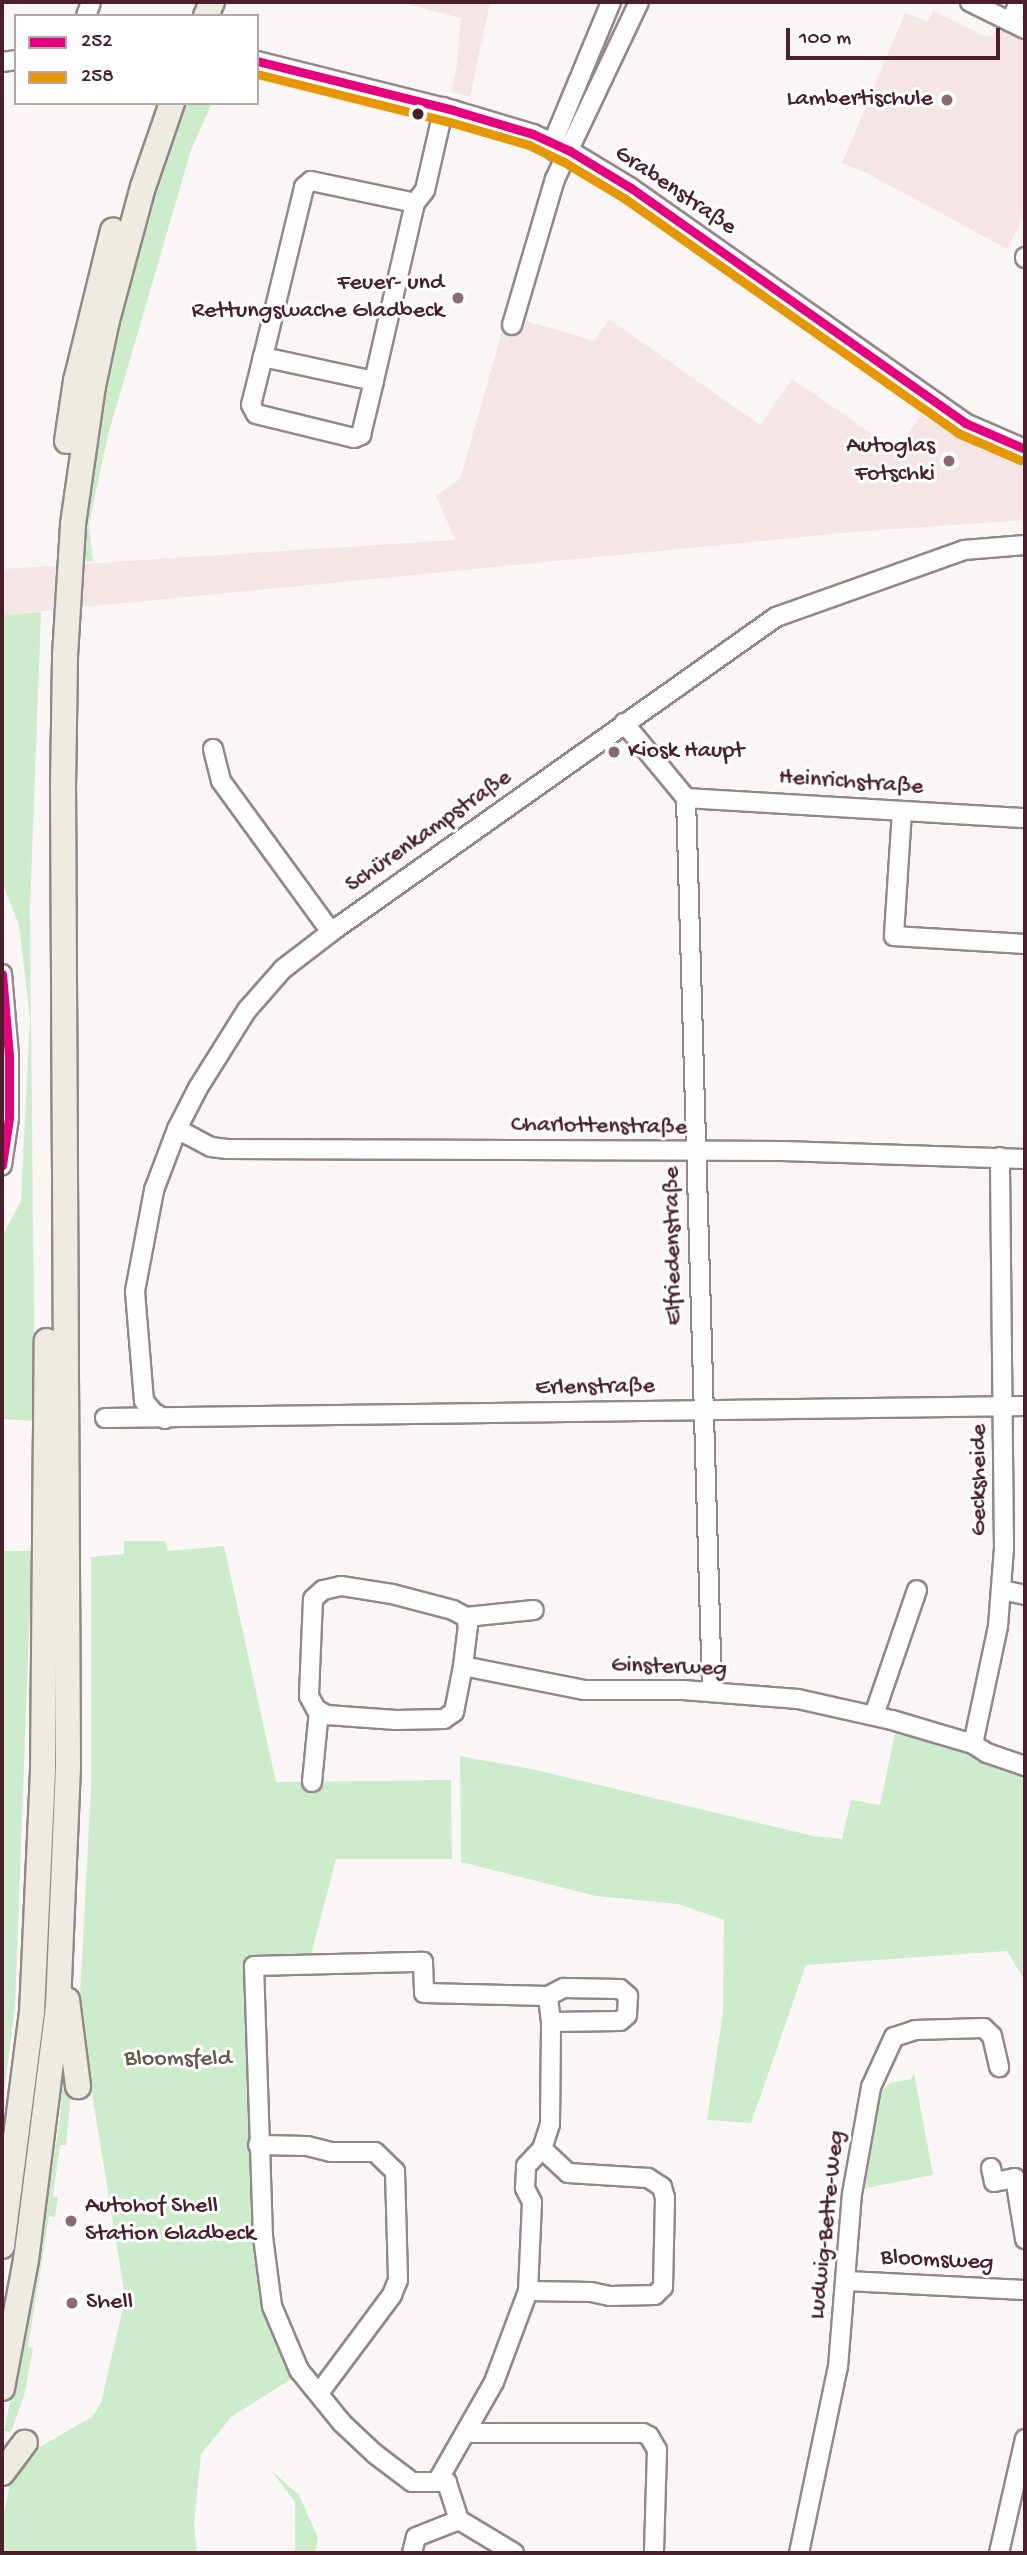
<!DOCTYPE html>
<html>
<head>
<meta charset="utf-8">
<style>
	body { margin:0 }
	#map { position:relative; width:1027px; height:2555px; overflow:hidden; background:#fbf6f6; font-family:"Gochi Hand",sans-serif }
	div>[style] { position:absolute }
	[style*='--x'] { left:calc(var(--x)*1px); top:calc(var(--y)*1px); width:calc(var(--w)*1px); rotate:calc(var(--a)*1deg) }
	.built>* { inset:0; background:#f5e6e5 }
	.green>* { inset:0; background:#cdeccb }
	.roads { filter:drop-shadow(2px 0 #92878a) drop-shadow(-2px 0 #92878a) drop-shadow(0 2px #92878a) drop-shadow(0 -2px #92878a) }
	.minor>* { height:18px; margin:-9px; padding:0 9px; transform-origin:9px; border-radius:9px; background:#fefefe }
	.highway>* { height:24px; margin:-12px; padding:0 12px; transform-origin:12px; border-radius:12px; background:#eeece0 }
	.bus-1>* { height:9px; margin:-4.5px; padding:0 4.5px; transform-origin:4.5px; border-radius:4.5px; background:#e5007d }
	.bus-2>* { height:9px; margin:-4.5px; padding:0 4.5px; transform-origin:4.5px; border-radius:4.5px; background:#e69804 }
	.dots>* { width:19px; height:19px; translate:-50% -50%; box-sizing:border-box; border:4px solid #fff; border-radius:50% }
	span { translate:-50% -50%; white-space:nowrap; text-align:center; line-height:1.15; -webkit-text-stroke:6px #fff; paint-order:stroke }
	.poi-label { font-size:24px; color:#4a1f2b }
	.right { translate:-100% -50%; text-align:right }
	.left { translate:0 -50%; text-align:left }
	.street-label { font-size:24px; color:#4a1f2b }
	.park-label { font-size:24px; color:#665a50 }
	.frame { position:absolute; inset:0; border:4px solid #4a1f2b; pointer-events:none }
	.legend { position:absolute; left:14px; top:14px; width:245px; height:91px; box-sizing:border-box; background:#fff; border:2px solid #b7a5aa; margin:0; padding:9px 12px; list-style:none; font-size:21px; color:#4a1f2b }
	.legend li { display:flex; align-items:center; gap:14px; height:35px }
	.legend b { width:35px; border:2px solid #b7a5aa }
	.scale { position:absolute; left:786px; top:28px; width:214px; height:32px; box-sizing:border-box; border:4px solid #4a1f2b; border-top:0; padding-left:9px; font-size:21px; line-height:24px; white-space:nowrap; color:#4a1f2b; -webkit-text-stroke:5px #fff; paint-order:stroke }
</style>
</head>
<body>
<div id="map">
	<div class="built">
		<i style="clip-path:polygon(399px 2px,490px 2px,470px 97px,451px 92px,457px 65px,461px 18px)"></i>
		<i style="clip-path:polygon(933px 11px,985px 36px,993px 36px,999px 26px,1025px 38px,1025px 214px,1007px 249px,867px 173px,842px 163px,905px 13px,928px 22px)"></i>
		<i style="clip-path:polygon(609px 319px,760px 425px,792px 379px,896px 450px,921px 415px,983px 450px,1025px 465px,1025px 520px,853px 532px,2px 615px,2px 569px,455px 540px,436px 496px,460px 479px,505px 321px,524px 328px,526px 321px,594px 341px)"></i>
	</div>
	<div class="green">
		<i style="clip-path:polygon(181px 103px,212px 103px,191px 150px,108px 435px,89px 524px,93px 561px,82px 562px,91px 460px,119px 305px)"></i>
		<i style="clip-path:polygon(41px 612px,30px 908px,35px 1421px,2px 1419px,2px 1237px,21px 1201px,30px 1018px,19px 925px,2px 882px,2px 615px)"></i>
		<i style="clip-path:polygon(124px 1541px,165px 1541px,168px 1551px,224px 1546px,276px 1782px,451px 1780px,452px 1859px,336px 1859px,311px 1955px,246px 1957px,258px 2262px,295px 2377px,232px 2416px,201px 2454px,194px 2525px,197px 2553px,2px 2553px,2px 2523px,13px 2469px,35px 2450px,93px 2416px,101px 2403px,123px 2308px,124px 2291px,92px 2093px,86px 2093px,71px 1998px,80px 1996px,91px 1788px,91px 1557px,124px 1554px)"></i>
		<i style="clip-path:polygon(2px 1551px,32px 1551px,15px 2007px,2px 2108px)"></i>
		<i style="clip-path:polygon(898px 1731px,959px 1750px,1025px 1777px,1025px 1981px,1007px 1951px,806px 1965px,751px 2123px,707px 2120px,723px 2012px,724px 1920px,678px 1904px,596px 1896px,461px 1862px,460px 1756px,536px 1770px,813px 1836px,842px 1839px,851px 1800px,880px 1805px,895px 1733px)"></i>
		<i style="clip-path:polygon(63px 2067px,72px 2085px,66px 2145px,60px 2145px,53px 2197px,58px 2197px,55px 2217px,49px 2216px,28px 2347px,33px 2348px,24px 2396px,11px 2432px,4px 2431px,28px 2316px,60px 2119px)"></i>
		<i style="clip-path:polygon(914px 2073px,933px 2175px,861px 2189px,880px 2092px,890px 2083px,911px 2079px)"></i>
		<i style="clip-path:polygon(271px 2470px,299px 2495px,318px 2538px,315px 2553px,295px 2553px,295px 2502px)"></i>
	</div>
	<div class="roads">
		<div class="minor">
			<i style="--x:970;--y:2;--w:61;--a:26.1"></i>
			<i style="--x:86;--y:16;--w:15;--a:-70"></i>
			<i style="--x:1011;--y:21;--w:21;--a:-67"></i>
			<i style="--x:257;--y:61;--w:202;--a:14"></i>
			<i style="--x:453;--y:110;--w:84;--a:16.7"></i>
			<i style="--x:533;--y:134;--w:41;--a:24.7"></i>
			<i style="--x:570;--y:151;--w:71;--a:31.2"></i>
			<i style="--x:631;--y:188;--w:408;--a:35.1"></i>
			<i style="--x:965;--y:423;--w:65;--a:23.4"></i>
			<i style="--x:2;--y:62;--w:14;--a:-8"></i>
			<i style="--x:555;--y:151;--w:9;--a:-103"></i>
			<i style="--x:553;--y:142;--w:152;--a:-67.5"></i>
			<i style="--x:311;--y:181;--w:106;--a:11.9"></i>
			<i style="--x:415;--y:203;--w:183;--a:103"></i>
			<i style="--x:374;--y:381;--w:114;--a:-167.8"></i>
			<i style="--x:263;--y:357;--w:175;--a:-76.4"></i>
			<i style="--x:304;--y:187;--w:9;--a:-41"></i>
			<i style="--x:415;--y:203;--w:16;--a:-52"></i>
			<i style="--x:425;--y:190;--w:85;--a:-77.1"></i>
			<i style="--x:1025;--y:258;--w:1;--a:-90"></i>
			<i style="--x:512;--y:325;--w:152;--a:-73.6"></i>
			<i style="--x:555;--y:179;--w:196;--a:-64.6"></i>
			<i style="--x:263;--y:357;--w:49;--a:104"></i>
			<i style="--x:251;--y:405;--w:10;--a:61"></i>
			<i style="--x:256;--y:414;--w:101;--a:13.8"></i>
			<i style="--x:354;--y:438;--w:8;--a:-23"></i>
			<i style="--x:361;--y:435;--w:56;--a:-76.5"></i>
			<i style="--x:624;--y:723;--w:97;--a:50.4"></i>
			<i style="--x:686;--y:798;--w:340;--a:3.4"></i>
			<i style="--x:213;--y:749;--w:33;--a:76"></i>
			<i style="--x:221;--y:781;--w:187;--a:53.9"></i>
			<i style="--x:686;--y:798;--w:894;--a:88.33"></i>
			<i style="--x:902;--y:811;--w:125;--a:93.7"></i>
			<i style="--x:894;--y:936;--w:131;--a:3.5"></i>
			<i style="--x:2;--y:974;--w:81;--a:85.1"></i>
			<i style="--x:9;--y:1055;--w:63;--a:90"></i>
			<i style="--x:9;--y:1118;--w:48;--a:98.5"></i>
			<i style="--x:177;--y:1129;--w:38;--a:28"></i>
			<i style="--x:211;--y:1147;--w:16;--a:7"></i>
			<i style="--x:227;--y:1149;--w:555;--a:0.21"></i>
			<i style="--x:782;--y:1151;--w:243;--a:1.9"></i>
			<i style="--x:105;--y:1418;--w:920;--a:-0.75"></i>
			<i style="--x:165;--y:1419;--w:14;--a:-150"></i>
			<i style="--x:153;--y:1412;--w:14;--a:-129"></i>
			<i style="--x:144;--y:1401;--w:110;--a:-94.7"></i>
			<i style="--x:135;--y:1291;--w:103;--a:-79.3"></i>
			<i style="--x:154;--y:1190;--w:65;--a:-69.3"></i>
			<i style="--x:177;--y:1129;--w:46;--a:-62.9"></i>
			<i style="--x:198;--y:1088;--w:92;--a:-57.9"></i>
			<i style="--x:247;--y:1010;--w:55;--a:-48.7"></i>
			<i style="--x:283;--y:969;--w:61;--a:-37.6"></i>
			<i style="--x:331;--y:932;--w:545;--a:-35.29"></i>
			<i style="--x:776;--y:617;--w:200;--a:-19.6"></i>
			<i style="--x:964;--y:550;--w:61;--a:-4.7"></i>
			<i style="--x:1002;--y:1590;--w:24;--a:12"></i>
			<i style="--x:466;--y:1617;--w:68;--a:-5.9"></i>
			<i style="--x:463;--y:1666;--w:39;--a:-83"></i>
			<i style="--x:468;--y:1627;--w:10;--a:-101"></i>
			<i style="--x:466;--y:1617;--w:15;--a:-152"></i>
			<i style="--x:453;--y:1610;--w:63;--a:-165.3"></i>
			<i style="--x:392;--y:1594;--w:52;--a:-171.1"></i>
			<i style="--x:341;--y:1586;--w:18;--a:167"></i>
			<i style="--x:323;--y:1590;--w:13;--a:138"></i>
			<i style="--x:313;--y:1599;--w:97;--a:92.4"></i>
			<i style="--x:309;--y:1696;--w:15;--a:62"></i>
			<i style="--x:316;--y:1709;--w:13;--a:29"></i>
			<i style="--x:327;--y:1715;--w:69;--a:4.1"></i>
			<i style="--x:396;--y:1720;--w:48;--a:-1.2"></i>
			<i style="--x:444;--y:1719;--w:12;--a:-35"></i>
			<i style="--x:454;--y:1712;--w:47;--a:-78.9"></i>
			<i style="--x:463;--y:1666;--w:123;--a:11.2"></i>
			<i style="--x:584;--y:1690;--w:99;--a:0"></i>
			<i style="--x:683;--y:1690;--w:115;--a:4.5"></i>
			<i style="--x:798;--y:1699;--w:96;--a:12.6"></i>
			<i style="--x:892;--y:1720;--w:84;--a:16.5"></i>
			<i style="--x:973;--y:1744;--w:17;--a:33"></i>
			<i style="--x:987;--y:1753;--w:40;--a:18.9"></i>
			<i style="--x:874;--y:1715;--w:132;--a:-71"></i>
			<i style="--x:973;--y:1744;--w:121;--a:-78"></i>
			<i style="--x:998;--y:1626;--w:78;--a:-85.6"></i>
			<i style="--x:1004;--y:1548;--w:391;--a:-90.6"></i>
			<i style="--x:312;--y:1782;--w:71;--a:-84.4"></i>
			<i style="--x:258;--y:2145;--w:49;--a:1.2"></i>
			<i style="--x:307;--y:2146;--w:25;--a:14"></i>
			<i style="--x:331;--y:2152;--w:44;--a:0"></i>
			<i style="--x:375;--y:2152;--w:28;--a:44"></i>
			<i style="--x:395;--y:2171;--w:109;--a:88.4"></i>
			<i style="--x:398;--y:2280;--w:16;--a:112"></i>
			<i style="--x:392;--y:2295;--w:122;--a:126.7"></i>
			<i style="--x:991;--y:2168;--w:14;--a:78"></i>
			<i style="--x:994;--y:2182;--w:21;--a:-11"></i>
			<i style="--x:1015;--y:2178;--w:62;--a:80.7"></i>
			<i style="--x:846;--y:2281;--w:179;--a:2.9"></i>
			<i style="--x:528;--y:2291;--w:89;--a:-87.4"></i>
			<i style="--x:532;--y:2202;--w:16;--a:-117"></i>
			<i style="--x:525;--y:2188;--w:22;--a:-87"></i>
			<i style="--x:526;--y:2166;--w:23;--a:-47"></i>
			<i style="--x:542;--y:2149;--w:26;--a:-72"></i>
			<i style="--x:550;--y:2124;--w:102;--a:-89.4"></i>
			<i style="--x:551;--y:2022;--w:26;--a:-97"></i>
			<i style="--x:467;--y:2433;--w:176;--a:0"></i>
			<i style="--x:643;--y:2433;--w:7;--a:27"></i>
			<i style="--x:649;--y:2436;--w:16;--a:60"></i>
			<i style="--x:657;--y:2450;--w:103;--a:91.7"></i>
			<i style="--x:437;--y:2482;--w:115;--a:-60.3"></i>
			<i style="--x:494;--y:2382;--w:97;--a:-69.5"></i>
			<i style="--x:528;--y:2291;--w:63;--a:0.9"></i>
			<i style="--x:591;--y:2292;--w:19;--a:12"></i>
			<i style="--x:610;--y:2296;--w:45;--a:-1.3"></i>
			<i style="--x:655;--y:2295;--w:11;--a:-45"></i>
			<i style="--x:663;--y:2287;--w:89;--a:-88.7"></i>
			<i style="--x:665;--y:2198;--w:11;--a:-105"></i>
			<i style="--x:662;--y:2187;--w:17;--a:-147"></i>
			<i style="--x:648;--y:2178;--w:80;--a:-176.4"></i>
			<i style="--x:568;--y:2173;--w:35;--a:-137"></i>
			<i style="--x:412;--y:2553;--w:16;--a:-76"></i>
			<i style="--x:416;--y:2537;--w:46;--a:-21.6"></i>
			<i style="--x:514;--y:2553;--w:64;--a:-149"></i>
			<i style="--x:459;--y:2520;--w:40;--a:-108"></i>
			<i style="--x:447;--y:2482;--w:35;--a:180"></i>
			<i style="--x:412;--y:2482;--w:46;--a:-142.9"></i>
			<i style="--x:375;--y:2454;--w:45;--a:-136.8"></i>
			<i style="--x:342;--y:2423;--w:68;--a:-129.1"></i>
			<i style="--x:299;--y:2370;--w:69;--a:-112.9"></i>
			<i style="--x:272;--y:2306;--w:70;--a:-97.4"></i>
			<i style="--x:263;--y:2237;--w:271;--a:-91.9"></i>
			<i style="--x:254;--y:1966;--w:169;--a:-1.4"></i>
			<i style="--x:423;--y:1962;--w:31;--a:88"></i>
			<i style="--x:424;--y:1993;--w:124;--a:1.4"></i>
			<i style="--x:548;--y:1996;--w:18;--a:-27"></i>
			<i style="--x:564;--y:1988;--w:56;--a:1"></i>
			<i style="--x:620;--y:1989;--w:11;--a:41"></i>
			<i style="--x:628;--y:1996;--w:19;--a:93"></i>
			<i style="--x:627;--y:2015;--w:9;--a:139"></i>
			<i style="--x:620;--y:2021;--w:69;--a:179.2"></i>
			<i style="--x:799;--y:2553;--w:190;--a:-78.2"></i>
			<i style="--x:838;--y:2367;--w:174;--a:-85.4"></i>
			<i style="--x:852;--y:2194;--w:109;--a:-79.9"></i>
			<i style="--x:871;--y:2087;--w:55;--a:-65.3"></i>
			<i style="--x:894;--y:2037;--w:22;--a:-18"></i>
			<i style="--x:915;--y:2030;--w:69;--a:-1.7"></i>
			<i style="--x:984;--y:2028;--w:11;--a:45"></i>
			<i style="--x:992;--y:2036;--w:32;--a:77"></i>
			<i style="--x:999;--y:2553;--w:117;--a:-77.2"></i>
		</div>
		<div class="highway">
			<i style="--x:206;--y:16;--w:15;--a:-67"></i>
			<i style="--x:67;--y:441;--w:61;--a:-81.5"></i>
			<i style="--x:76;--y:381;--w:155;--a:-76.2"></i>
			<i style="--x:67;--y:2000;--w:87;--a:82.7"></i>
			<i style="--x:2;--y:2246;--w:235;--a:-82.7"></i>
			<i style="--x:32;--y:2013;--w:243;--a:-87.4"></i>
			<i style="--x:43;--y:1770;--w:429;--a:-89.5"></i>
			<i style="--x:2;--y:2388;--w:130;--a:-79.4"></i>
			<i style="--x:26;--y:2260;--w:257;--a:-82.8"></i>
			<i style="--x:58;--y:2005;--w:238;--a:-87.6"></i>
			<i style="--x:68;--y:1767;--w:980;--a:-90.29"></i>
			<i style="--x:63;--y:787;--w:131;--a:-89.1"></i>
			<i style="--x:65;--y:656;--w:132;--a:-86.5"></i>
			<i style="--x:73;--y:524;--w:139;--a:-81.8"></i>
			<i style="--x:93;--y:386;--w:67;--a:-78"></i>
			<i style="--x:107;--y:320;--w:138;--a:-74.9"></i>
			<i style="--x:143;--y:187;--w:89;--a:-71"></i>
			<i style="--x:2;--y:2473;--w:38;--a:-53"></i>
		</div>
	</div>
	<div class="bus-1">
		<i style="--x:257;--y:61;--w:202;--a:14"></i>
		<i style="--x:453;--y:110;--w:84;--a:16.7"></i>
		<i style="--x:533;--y:134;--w:41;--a:24.7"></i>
		<i style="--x:570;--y:151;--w:71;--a:31.2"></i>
		<i style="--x:631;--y:188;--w:408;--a:35.1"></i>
		<i style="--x:965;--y:423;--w:65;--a:23.4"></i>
		<i style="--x:2;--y:974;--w:81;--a:85.1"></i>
		<i style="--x:9;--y:1055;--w:63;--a:90"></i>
		<i style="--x:9;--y:1118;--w:48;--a:98.5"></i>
	</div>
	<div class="bus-2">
		<i style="--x:257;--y:74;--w:199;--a:14"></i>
		<i style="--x:450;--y:122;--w:82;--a:16.2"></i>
		<i style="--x:529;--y:145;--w:39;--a:26"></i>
		<i style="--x:564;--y:162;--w:70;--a:31"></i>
		<i style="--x:624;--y:198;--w:408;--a:35.1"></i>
		<i style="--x:958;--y:433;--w:68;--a:23.5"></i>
	</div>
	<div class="dots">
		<i style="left:947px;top:100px;background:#886a72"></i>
		<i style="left:418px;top:114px;background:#4a1f2b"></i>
		<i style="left:458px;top:298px;background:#886a72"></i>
		<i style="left:949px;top:461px;background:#886a72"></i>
		<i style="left:614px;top:752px;background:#886a72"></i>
		<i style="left:71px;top:2221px;background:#886a72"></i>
		<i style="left:72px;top:2303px;background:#886a72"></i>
	</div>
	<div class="poi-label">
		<span class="right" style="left:933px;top:100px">Lambertischule</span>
		<span class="right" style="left:444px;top:298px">Feuer- und<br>Rettungswache Gladbeck</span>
		<span class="right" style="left:935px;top:461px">Autoglas<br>Fotschki</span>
		<span class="left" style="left:628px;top:752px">Kiosk Haupt</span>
		<span class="left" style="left:85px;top:2221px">Autohof Shell<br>Station Gladbeck</span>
		<span class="left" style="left:86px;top:2303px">Shell</span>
	</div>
	<div class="street-label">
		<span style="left:675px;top:191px;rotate:34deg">Grabenstraße</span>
		<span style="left:851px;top:783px;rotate:4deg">Heinrichstraße</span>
		<span style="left:429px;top:832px;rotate:-35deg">Schürenkampstraße</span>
		<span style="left:599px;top:1127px;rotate:1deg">Charlottenstraße</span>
		<span style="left:674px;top:1246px;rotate:-91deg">Elfriedenstraße</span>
		<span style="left:595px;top:1388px;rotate:-1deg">Erlenstraße</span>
		<span style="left:980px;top:1480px;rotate:-90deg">Gecksheide</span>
		<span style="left:669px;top:1668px;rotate:2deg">Ginsterweg</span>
		<span style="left:828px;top:2225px;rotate:-84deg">Ludwig-Bette-Weg</span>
		<span style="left:937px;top:2261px;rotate:3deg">Bloomsweg</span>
	</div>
	<div class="park-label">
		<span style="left:178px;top:2060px">Bloomsfeld</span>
	</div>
	<div class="frame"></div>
	<ul class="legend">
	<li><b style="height:9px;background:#e5007d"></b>252</li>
	<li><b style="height:9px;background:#e69804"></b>258</li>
	</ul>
	<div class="scale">100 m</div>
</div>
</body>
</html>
